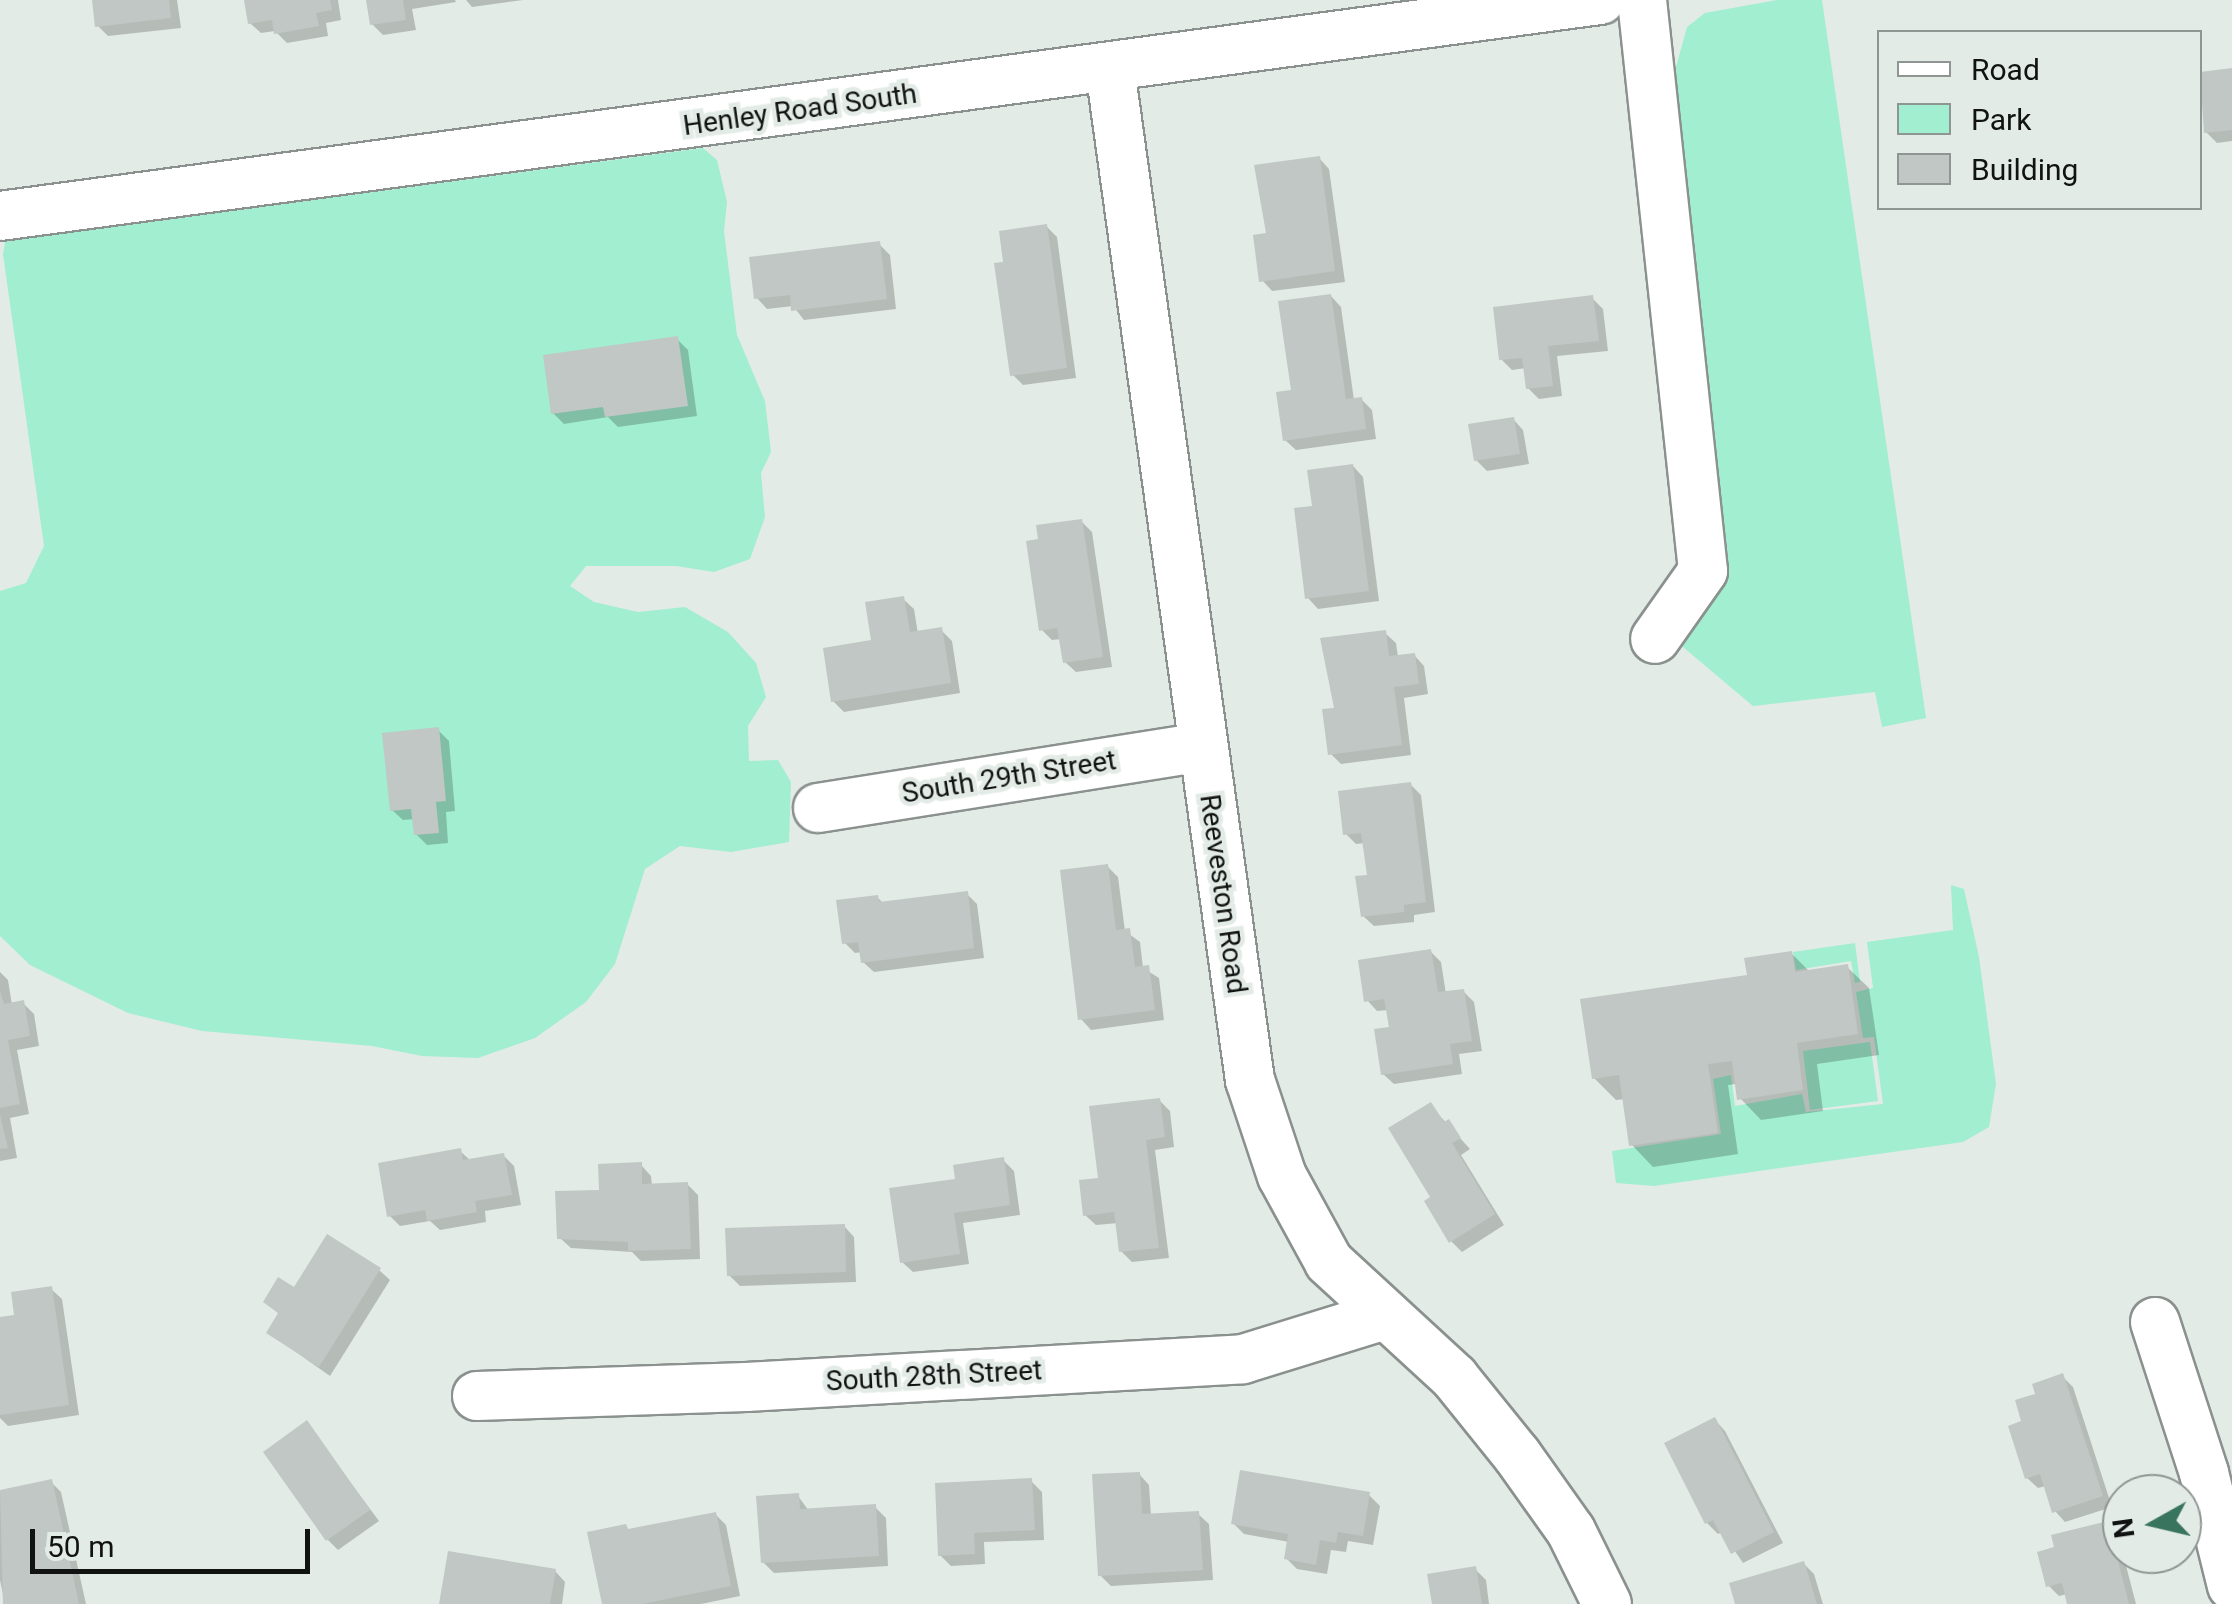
<!DOCTYPE html>
<html>
<head>
<meta charset="utf-8">
<style>
	body { margin:0 }
	#map { position:relative; width:2232px; height:1604px; overflow:hidden; background:#e3ebe7; font-family:Roboto,sans-serif }
	div>[style] { position:absolute }
	[style*='--x'] { left:calc(var(--x)*1px); top:calc(var(--y)*1px); width:calc(var(--w)*1px); rotate:calc(var(--a)*1deg) }
	.green>* { inset:0; background:#a1eed0 }
	.shadow>* { inset:0; background:#0003 }
	.building>* { inset:0; background:#c0c7c4 }
	.roads { filter:drop-shadow(2px 0 #8a918e) drop-shadow(-2px 0 #8a918e) drop-shadow(0 2px #8a918e) drop-shadow(0 -2px #8a918e) }
	.minor>* { height:48px; margin:-24px; padding:0 24px; transform-origin:24px; border-radius:24px; background:#fff }
	span { translate:-50% -50%; white-space:nowrap; text-align:center; line-height:1.15; -webkit-text-stroke:9px #e3ebe7; paint-order:stroke }
	.street-label { font-size:28px; color:#111312 }
	.legend { position:absolute; left:1877px; top:30px; width:325px; height:180px; box-sizing:border-box; background:#e3ebe7; border:2px solid #8f9592; margin:0; padding:12px 18px; list-style:none; font-size:30px; color:#111312 }
	.legend li { display:flex; align-items:center; gap:20px; height:50px }
	.legend b { width:50px; border:2px solid #8f9592 }
	.north { position:absolute; left:2102px; top:1474px; width:100px; height:100px; box-sizing:border-box; background:#e3ebe7; border:2px solid #8f9592; border-radius:50%; rotate:262deg; font-size:28px; font-weight:700; line-height:40px; text-align:center; color:#111312 }
	.north::after { content:''; display:block; margin:auto; width:35px; height:45px; background:#38745e; clip-path:polygon(50% 0,100% 100%,50% 72%,0 100%) }
	.scale { position:absolute; left:30px; top:1529px; width:280px; height:45px; box-sizing:border-box; border:5px solid #111312; border-top:0; padding-left:12px; font-size:30px; line-height:35px; white-space:nowrap; color:#111312; -webkit-text-stroke:8px #e3ebe7; paint-order:stroke }
</style>
</head>
<body>
<div id="map">
	<div class="green">
		<i style="clip-path:polygon(1777px 0,1822px 0,1926px 718px,1882px 727px,1875px 692px,1753px 706px,1677px 642px,1702px 604px,1672px 143px,1676px 67px,1687px 27px,1705px 13px)"></i>
		<i style="clip-path:polygon(703px 148px,717px 160px,727px 202px,724px 231px,737px 335px,765px 401px,771px 452px,761px 473px,765px 517px,750px 559px,714px 572px,676px 566px,586px 566px,570px 586px,594px 602px,638px 612px,685px 607px,728px 632px,756px 663px,766px 697px,748px 726px,749px 761px,778px 760px,791px 782px,789px 842px,731px 852px,680px 846px,645px 869px,615px 964px,586px 1002px,535px 1038px,478px 1058px,422px 1056px,372px 1046px,202px 1031px,128px 1013px,30px 965px,0 936px,0 591px,26px 583px,44px 546px,3px 254px,6px 237px,68px 233px)"></i>
		<i style="clip-path:polygon(1951px 885px,1964px 889px,1979px 957px,1996px 1084px,1989px 1127px,1963px 1142px,1654px 1186px,1616px 1183px,1612px 1151px,1721px 1134px,1713px 1079px,1731px 1075px,1735px 1106px,1802px 1094px,1806px 1112px,1883px 1104px,1874px 1037px,1863px 1038px,1856px 992px,1873px 988px,1867px 942px,1953px 930px)"></i>
		<i style="clip-path:polygon(1855px 943px,1860px 982px,1855px 983px,1851px 961px,1796px 970px,1793px 952px)"></i>
		<i style="clip-path:polygon(1870px 1042px,1878px 1101px,1810px 1110px,1803px 1051px)"></i>
	</div>
	<div class="shadow">
		<i style="clip-path:polygon(95px 0,177px 0,181px 28px,108px 36px,98px 26px)"></i>
		<i style="clip-path:polygon(246px 0,338px 0,341px 20px,326px 23px,328px 36px,287px 43px,275px 31px,261px 33px,250px 23px)"></i>
		<i style="clip-path:polygon(369px 0,455px 0,456px 2px,412px 9px,416px 30px,383px 35px,372px 24px)"></i>
		<i style="clip-path:polygon(466px 0,523px 0,472px 7px)"></i>
		<i style="clip-path:polygon(2232px 70px,2232px 141px,2217px 143px,2206px 132px,2200px 74px)"></i>
		<i style="clip-path:polygon(1319px 158px,1329px 169px,1345px 282px,1272px 291px,1262px 280px,1269px 235px)"></i>
		<i style="clip-path:polygon(1046px 226px,1057px 237px,1076px 378px,1023px 385px,1013px 375px,1006px 264px)"></i>
		<i style="clip-path:polygon(879px 244px,890px 255px,896px 309px,804px 320px,793px 306px,767px 309px,757px 298px)"></i>
		<i style="clip-path:polygon(1331px 296px,1341px 307px,1354px 400px,1361px 399px,1372px 410px,1376px 439px,1296px 450px,1285px 440px,1294px 392px)"></i>
		<i style="clip-path:polygon(1592px 298px,1603px 309px,1608px 351px,1557px 356px,1562px 396px,1539px 399px,1528px 388px,1526px 368px,1512px 370px,1501px 359px)"></i>
		<i style="clip-path:polygon(677px 339px,688px 350px,697px 416px,618px 427px,608px 417px,564px 424px,553px 413px)"></i>
		<i style="clip-path:polygon(1513px 419px,1523px 430px,1529px 464px,1487px 471px,1476px 460px)"></i>
		<i style="clip-path:polygon(1353px 466px,1363px 477px,1379px 601px,1318px 609px,1308px 598px,1315px 508px)"></i>
		<i style="clip-path:polygon(1081px 521px,1092px 532px,1112px 667px,1076px 672px,1065px 662px,1061px 639px,1052px 640px,1042px 630px)"></i>
		<i style="clip-path:polygon(903px 599px,914px 609px,918px 634px,941px 630px,952px 641px,960px 693px,844px 712px,833px 701px)"></i>
		<i style="clip-path:polygon(1385px 633px,1396px 643px,1398px 657px,1414px 655px,1424px 666px,1428px 694px,1404px 698px,1411px 755px,1341px 764px,1330px 753px,1337px 710px)"></i>
		<i style="clip-path:polygon(438px 730px,449px 741px,455px 811px,446px 812px,448px 843px,427px 845px,416px 834px,415px 819px,403px 820px,392px 810px)"></i>
		<i style="clip-path:polygon(1410px 784px,1421px 795px,1435px 912px,1414px 915px,1414px 922px,1374px 926px,1363px 916px,1369px 877px,1365px 843px,1356px 844px,1346px 834px)"></i>
		<i style="clip-path:polygon(1107px 866px,1118px 877px,1125px 931px,1140px 942px,1143px 968px,1159px 978px,1164px 1020px,1091px 1030px,1081px 1019px)"></i>
		<i style="clip-path:polygon(967px 894px,977px 904px,984px 958px,874px 972px,863px 962px,862px 952px,855px 953px,844px 942px,877px 897px,884px 904px)"></i>
		<i style="clip-path:polygon(1430px 951px,1441px 962px,1446px 994px,1463px 991px,1474px 1002px,1482px 1051px,1459px 1054px,1462px 1074px,1394px 1084px,1383px 1074px,1391px 1029px,1388px 1010px,1377px 1011px,1367px 1000px)"></i>
		<i style="clip-path:polygon(1791px 953px,1810px 972px,1847px 967px,1869px 988px,1879px 1055px,1817px 1064px,1823px 1111px,1761px 1120px,1740px 1098px,1737px 1084px,1728px 1085px,1738px 1154px,1653px 1167px,1632px 1145px,1625px 1099px,1616px 1100px,1594px 1078px)"></i>
		<i style="clip-path:polygon(0 972px,8px 980px,12px 1005px,23px 1003px,34px 1014px,39px 1046px,17px 1050px,29px 1114px,10px 1118px,17px 1158px,0 1161px)"></i>
		<i style="clip-path:polygon(1159px 1100px,1170px 1111px,1174px 1147px,1155px 1150px,1169px 1258px,1132px 1262px,1121px 1251px,1118px 1223px,1096px 1225px,1085px 1215px,1101px 1180px)"></i>
		<i style="clip-path:polygon(1430px 1105px,1470px 1149px,1461px 1155px,1504px 1225px,1462px 1252px,1451px 1241px,1433px 1197px)"></i>
		<i style="clip-path:polygon(460px 1151px,471px 1161px,504px 1156px,514px 1166px,521px 1205px,485px 1211px,486px 1222px,440px 1230px,430px 1221px,400px 1226px,389px 1215px)"></i>
		<i style="clip-path:polygon(1003px 1160px,1014px 1171px,1020px 1215px,963px 1223px,969px 1264px,913px 1272px,902px 1262px,958px 1181px)"></i>
		<i style="clip-path:polygon(641px 1165px,651px 1176px,652px 1186px,687px 1184px,698px 1195px,700px 1259px,641px 1261px,632px 1252px,571px 1248px,560px 1238px,602px 1192px)"></i>
		<i style="clip-path:polygon(844px 1226px,854px 1237px,856px 1282px,740px 1286px,729px 1275px)"></i>
		<i style="clip-path:polygon(379px 1270px,390px 1280px,330px 1376px,269px 1333px,280px 1315px,266px 1302px)"></i>
		<i style="clip-path:polygon(51px 1289px,62px 1299px,79px 1415px,8px 1426px,0 1418px,0 1319px,17px 1317px)"></i>
		<i style="clip-path:polygon(2062px 1376px,2073px 1387px,2112px 1507px,2065px 1522px,2055px 1511px,2046px 1486px,2038px 1488px,2027px 1478px,2024px 1422px,2038px 1395px)"></i>
		<i style="clip-path:polygon(1715px 1420px,1725px 1431px,1783px 1543px,1743px 1563px,1722px 1532px,1718px 1534px,1707px 1523px,1667px 1444px)"></i>
		<i style="clip-path:polygon(307px 1424px,379px 1521px,338px 1550px,328px 1540px)"></i>
		<i style="clip-path:polygon(1139px 1474px,1149px 1485px,1151px 1516px,1198px 1514px,1209px 1524px,1213px 1580px,1111px 1586px,1100px 1575px)"></i>
		<i style="clip-path:polygon(1031px 1481px,1042px 1492px,1044px 1540px,984px 1542px,985px 1564px,951px 1566px,940px 1555px)"></i>
		<i style="clip-path:polygon(51px 1482px,61px 1492px,86px 1604px,5px 1604px,0 1580px,0 1493px)"></i>
		<i style="clip-path:polygon(1369px 1495px,1380px 1506px,1373px 1545px,1348px 1541px,1346px 1552px,1331px 1550px,1327px 1574px,1297px 1569px,1286px 1558px,1289px 1542px,1244px 1534px,1233px 1523px)"></i>
		<i style="clip-path:polygon(798px 1496px,809px 1511px,875px 1507px,886px 1518px,888px 1566px,774px 1573px,763px 1562px)"></i>
		<i style="clip-path:polygon(715px 1514px,726px 1525px,740px 1596px,701px 1604px,604px 1604px,630px 1532px)"></i>
		<i style="clip-path:polygon(2108px 1524px,2118px 1535px,2136px 1604px,2070px 1604px,2067px 1594px,2059px 1596px,2048px 1585px)"></i>
		<i style="clip-path:polygon(1803px 1563px,1814px 1574px,1823px 1604px,1738px 1604px)"></i>
		<i style="clip-path:polygon(1475px 1569px,1486px 1580px,1489px 1604px,1434px 1604px)"></i>
		<i style="clip-path:polygon(555px 1571px,565px 1582px,562px 1604px,442px 1604px)"></i>
	</div>
	<div class="building">
		<i style="clip-path:polygon(92px 0,169px 0,171px 18px,95px 27px)"></i>
		<i style="clip-path:polygon(244px 0,330px 0,332px 10px,316px 13px,319px 26px,274px 34px,272px 20px,248px 24px)"></i>
		<i style="clip-path:polygon(366px 0,403px 0,406px 20px,370px 25px)"></i>
		<i style="clip-path:polygon(2232px 68px,2232px 130px,2204px 133px,2200px 72px)"></i>
		<i style="clip-path:polygon(1320px 156px,1335px 271px,1259px 282px,1253px 235px,1266px 233px,1254px 165px)"></i>
		<i style="clip-path:polygon(1047px 224px,1067px 368px,1010px 376px,994px 263px,1003px 262px,999px 231px)"></i>
		<i style="clip-path:polygon(880px 241px,887px 299px,791px 311px,790px 295px,754px 299px,749px 257px)"></i>
		<i style="clip-path:polygon(1331px 294px,1346px 399px,1362px 397px,1366px 429px,1283px 441px,1276px 392px,1291px 390px,1278px 301px)"></i>
		<i style="clip-path:polygon(1593px 295px,1599px 341px,1548px 346px,1553px 386px,1526px 389px,1522px 358px,1499px 360px,1493px 307px)"></i>
		<i style="clip-path:polygon(678px 336px,688px 406px,605px 417px,603px 407px,551px 414px,543px 355px)"></i>
		<i style="clip-path:polygon(1514px 417px,1520px 454px,1474px 461px,1468px 424px)"></i>
		<i style="clip-path:polygon(1353px 464px,1369px 591px,1305px 599px,1294px 508px,1312px 506px,1307px 470px)"></i>
		<i style="clip-path:polygon(1082px 519px,1103px 657px,1063px 663px,1057px 628px,1039px 631px,1026px 541px,1038px 539px,1036px 525px)"></i>
		<i style="clip-path:polygon(904px 596px,910px 632px,942px 627px,951px 683px,831px 702px,823px 648px,871px 640px,865px 602px)"></i>
		<i style="clip-path:polygon(1386px 630px,1389px 656px,1415px 653px,1419px 684px,1394px 687px,1402px 745px,1328px 755px,1322px 709px,1334px 708px,1320px 638px)"></i>
		<i style="clip-path:polygon(439px 727px,446px 801px,436px 802px,439px 833px,414px 835px,411px 809px,390px 811px,382px 733px)"></i>
		<i style="clip-path:polygon(1411px 782px,1426px 902px,1404px 905px,1404px 912px,1361px 917px,1355px 876px,1367px 875px,1361px 833px,1343px 835px,1338px 791px)"></i>
		<i style="clip-path:polygon(1108px 864px,1116px 930px,1130px 928px,1135px 967px,1149px 965px,1155px 1010px,1078px 1020px,1060px 870px)"></i>
		<i style="clip-path:polygon(968px 891px,974px 948px,861px 963px,858px 942px,842px 944px,836px 900px,878px 895px,879px 902px)"></i>
		<i style="clip-path:polygon(1431px 949px,1438px 992px,1464px 989px,1472px 1041px,1450px 1044px,1453px 1064px,1381px 1075px,1374px 1029px,1389px 1027px,1384px 999px,1364px 1002px,1358px 960px)"></i>
		<i style="clip-path:polygon(1792px 951px,1795px 972px,1848px 964px,1858px 1034px,1797px 1043px,1803px 1090px,1737px 1100px,1732px 1061px,1708px 1064px,1718px 1133px,1629px 1146px,1619px 1075px,1592px 1079px,1580px 999px,1747px 975px,1744px 958px)"></i>
		<i style="clip-path:polygon(0 991px,4px 1004px,24px 1000px,30px 1036px,8px 1040px,20px 1104px,0 1108px)"></i>
		<i style="clip-path:polygon(1160px 1098px,1165px 1137px,1146px 1140px,1159px 1248px,1119px 1252px,1114px 1212px,1083px 1216px,1079px 1180px,1098px 1178px,1089px 1106px)"></i>
		<i style="clip-path:polygon(1431px 1102px,1444px 1122px,1449px 1119px,1461px 1138px,1452px 1143px,1495px 1214px,1449px 1243px,1424px 1201px,1430px 1197px,1388px 1128px)"></i>
		<i style="clip-path:polygon(0 1115px,8px 1148px,0 1149px)"></i>
		<i style="clip-path:polygon(461px 1148px,463px 1160px,504px 1153px,512px 1195px,475px 1201px,477px 1212px,427px 1221px,425px 1210px,387px 1217px,378px 1163px)"></i>
		<i style="clip-path:polygon(1004px 1157px,1010px 1205px,954px 1213px,960px 1254px,900px 1263px,889px 1188px,955px 1179px,953px 1165px)"></i>
		<i style="clip-path:polygon(642px 1162px,642px 1184px,688px 1182px,691px 1249px,628px 1251px,628px 1242px,557px 1239px,555px 1191px,599px 1190px,598px 1164px)"></i>
		<i style="clip-path:polygon(845px 1224px,846px 1272px,727px 1276px,725px 1228px)"></i>
		<i style="clip-path:polygon(327px 1234px,381px 1268px,319px 1367px,266px 1333px,278px 1313px,263px 1302px,278px 1277px,294px 1287px)"></i>
		<i style="clip-path:polygon(52px 1286px,69px 1405px,0 1415px,0 1317px,14px 1315px,11px 1292px)"></i>
		<i style="clip-path:polygon(2063px 1373px,2103px 1496px,2052px 1513px,2040px 1474px,2025px 1479px,2008px 1426px,2021px 1421px,2015px 1400px,2035px 1394px,2032px 1384px)"></i>
		<i style="clip-path:polygon(1715px 1417px,1774px 1532px,1731px 1554px,1713px 1520px,1705px 1524px,1664px 1443px)"></i>
		<i style="clip-path:polygon(307px 1420px,370px 1510px,326px 1541px,263px 1452px)"></i>
		<i style="clip-path:polygon(1240px 1470px,1370px 1492px,1363px 1536px,1338px 1532px,1336px 1543px,1320px 1540px,1316px 1565px,1284px 1559px,1288px 1534px,1231px 1524px)"></i>
		<i style="clip-path:polygon(1140px 1472px,1142px 1514px,1199px 1511px,1203px 1570px,1098px 1576px,1092px 1474px)"></i>
		<i style="clip-path:polygon(1032px 1478px,1035px 1530px,974px 1533px,975px 1554px,938px 1556px,935px 1483px)"></i>
		<i style="clip-path:polygon(52px 1479px,79px 1604px,3px 1604px,0 1490px)"></i>
		<i style="clip-path:polygon(799px 1493px,800px 1509px,876px 1504px,879px 1556px,761px 1563px,756px 1496px)"></i>
		<i style="clip-path:polygon(716px 1512px,731px 1586px,642px 1604px,602px 1604px,587px 1532px,626px 1524px,628px 1529px)"></i>
		<i style="clip-path:polygon(2108px 1521px,2129px 1604px,2067px 1604px,2062px 1583px,2046px 1587px,2037px 1552px,2054px 1547px,2051px 1535px)"></i>
		<i style="clip-path:polygon(448px 1551px,556px 1569px,550px 1604px,439px 1604px)"></i>
		<i style="clip-path:polygon(1804px 1561px,1817px 1604px,1735px 1604px,1729px 1583px)"></i>
		<i style="clip-path:polygon(1476px 1566px,1482px 1604px,1432px 1604px,1427px 1574px)"></i>
	</div>
	<div class="roads">
		<div class="minor">
			<i style="--x:1642;--y:0;--w:574;--a:83.9"></i>
			<i style="--x:1703;--y:571;--w:83;--a:125.2"></i>
			<i style="--x:1110;--y:69;--w:1021;--a:82.12"></i>
			<i style="--x:1250;--y:1080;--w:101;--a:71.6"></i>
			<i style="--x:1282;--y:1176;--w:98;--a:61.3"></i>
			<i style="--x:1329;--y:1262;--w:170;--a:42.6"></i>
			<i style="--x:1454;--y:1377;--w:100;--a:51.1"></i>
			<i style="--x:1517;--y:1455;--w:93;--a:54.6"></i>
			<i style="--x:1571;--y:1531;--w:81;--a:63.7"></i>
			<i style="--x:0;--y:216;--w:1615;--a:-7.69"></i>
			<i style="--x:818;--y:808;--w:388;--a:-9"></i>
			<i style="--x:2155;--y:1322;--w:159;--a:72"></i>
			<i style="--x:2204;--y:1473;--w:116;--a:76.1"></i>
			<i style="--x:477;--y:1396;--w:269;--a:-1.9"></i>
			<i style="--x:746;--y:1387;--w:498;--a:-3.2"></i>
			<i style="--x:1243;--y:1359;--w:149;--a:-17.2"></i>
		</div>
	</div>
	<div class="street-label">
		<span style="left:800px;top:110px;rotate:-8deg">Henley Road South</span>
		<span style="left:1009px;top:777px;rotate:-9deg">South 29th Street</span>
		<span style="left:1223px;top:894px;rotate:82deg">Reeveston Road</span>
		<span style="left:934px;top:1376px;rotate:-3deg">South 28th Street</span>
	</div>
	<ul class="legend">
	<li><b style="height:12px;background:#fff"></b>Road</li>
	<li><b style="height:28px;background:#a1eed0"></b>Park</li>
	<li><b style="height:28px;background:#c0c7c4"></b>Building</li>
	</ul>
	<div class="north">N</div>
	<div class="scale">50 m</div>
</div>
</body>
</html>
